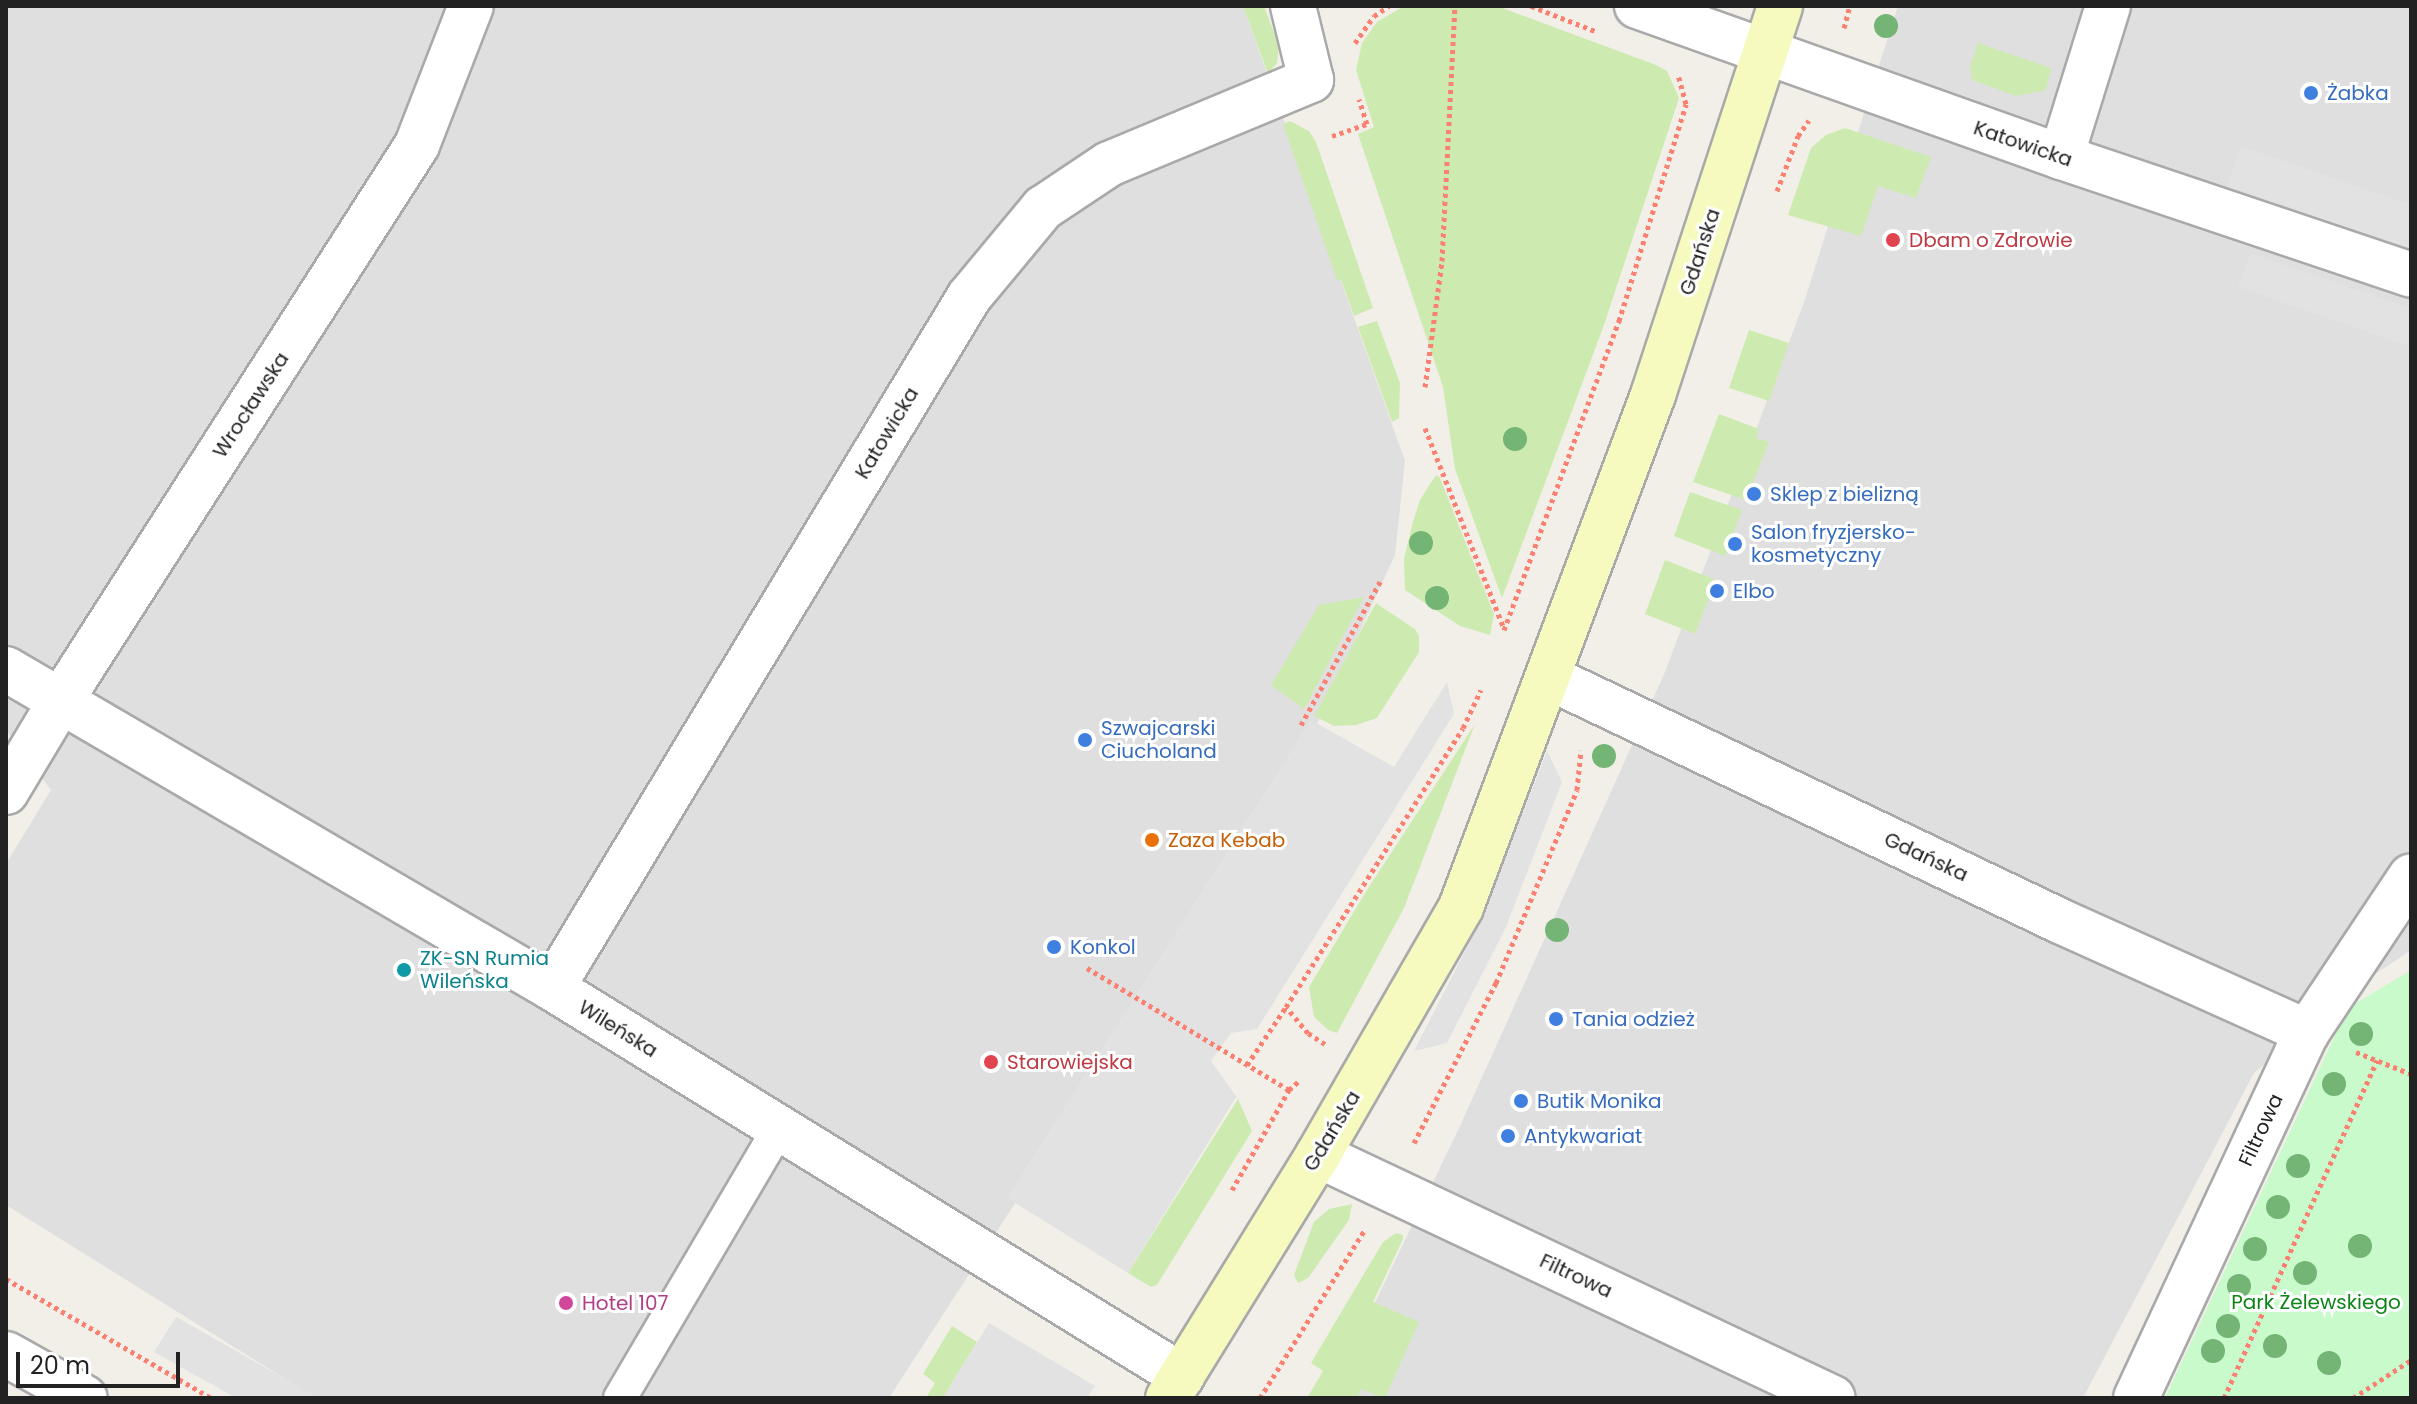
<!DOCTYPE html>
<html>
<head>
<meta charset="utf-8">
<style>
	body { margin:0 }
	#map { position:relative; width:2417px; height:1404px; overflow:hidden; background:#f2efe9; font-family:Poppins,sans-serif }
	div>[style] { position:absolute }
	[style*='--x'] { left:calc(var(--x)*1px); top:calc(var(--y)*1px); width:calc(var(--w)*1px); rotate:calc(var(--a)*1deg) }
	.residential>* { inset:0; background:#e0dfdf }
	.grass>* { inset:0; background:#cdebb0 }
	.park>* { inset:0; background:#c8facc }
	.parking>* { inset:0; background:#e2e2e2 }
	.path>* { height:5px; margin-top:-2.5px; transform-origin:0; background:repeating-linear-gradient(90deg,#fa8072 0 4px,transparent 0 8px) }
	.roads { filter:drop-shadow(2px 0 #a9a9a9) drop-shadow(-2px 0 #a9a9a9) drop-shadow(0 2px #a9a9a9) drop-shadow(0 -2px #a9a9a9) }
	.service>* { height:32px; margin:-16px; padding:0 16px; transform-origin:16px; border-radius:16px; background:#fff }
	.minor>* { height:44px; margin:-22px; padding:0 22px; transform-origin:22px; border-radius:22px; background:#fff }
	.tertiary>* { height:44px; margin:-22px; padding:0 22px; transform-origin:22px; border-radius:22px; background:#fff }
	.secondary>* { height:44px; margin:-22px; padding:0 22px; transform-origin:22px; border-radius:22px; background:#f7fabf }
	.trees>* { width:24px; height:24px; margin:-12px; border-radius:50%; background:#74b475 }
	.dots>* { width:22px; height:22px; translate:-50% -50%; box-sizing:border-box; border:4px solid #fff; border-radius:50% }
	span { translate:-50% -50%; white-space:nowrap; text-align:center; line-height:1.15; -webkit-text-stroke:6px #fff; paint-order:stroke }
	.shop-label { font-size:20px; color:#366cbe }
	.left { translate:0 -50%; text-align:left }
	.street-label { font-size:20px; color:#222 }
	.health-label { font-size:20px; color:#be3a42 }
	.food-label { font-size:20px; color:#c56008 }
	.culture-label { font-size:20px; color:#0d838f }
	.park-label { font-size:20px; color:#0c8416 }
	.hotel-label { font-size:20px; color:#b23c85 }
	.frame { position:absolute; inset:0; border:8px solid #222; pointer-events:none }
	.scale { position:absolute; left:16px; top:1352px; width:164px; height:36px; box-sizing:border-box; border:4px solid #222; border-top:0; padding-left:10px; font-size:24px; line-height:28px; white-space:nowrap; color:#222; -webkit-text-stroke:6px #fff; paint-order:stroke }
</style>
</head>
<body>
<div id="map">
	<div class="residential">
		<i style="clip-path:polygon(6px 6px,1243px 6px,1405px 461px,1395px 555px,1296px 769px,889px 1398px,316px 1398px,6px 1205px,6px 864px,51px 790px,6px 730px)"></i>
		<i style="clip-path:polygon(1898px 6px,2411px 6px,2411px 950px,2374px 975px,2254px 1073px,2083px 1398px,1329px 1398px,1460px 1126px,1665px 672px,1804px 302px)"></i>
	</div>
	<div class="grass">
		<i style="clip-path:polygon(1243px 6px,1264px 6px,1279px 46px,1277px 63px,1268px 74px)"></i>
		<i style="clip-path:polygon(1404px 6px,1497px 6px,1656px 65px,1667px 71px,1679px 98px,1604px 325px,1502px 598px,1455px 469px,1443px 387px,1358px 134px,1374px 127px,1356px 70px,1362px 43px,1377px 22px)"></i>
		<i style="clip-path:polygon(1978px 43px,2051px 68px,2046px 90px,2016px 96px,1972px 80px,1970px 67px)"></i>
		<i style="clip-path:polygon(1290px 121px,1309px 131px,1316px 142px,1373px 308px,1354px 316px,1341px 280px,1337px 280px,1283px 124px)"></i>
		<i style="clip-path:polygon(1845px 128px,1931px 157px,1916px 198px,1878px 186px,1861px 236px,1788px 215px,1811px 148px,1826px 135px)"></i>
		<i style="clip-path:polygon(1377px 321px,1400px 383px,1399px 418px,1392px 422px,1358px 327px)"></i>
		<i style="clip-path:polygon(1749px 330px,1789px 343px,1769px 401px,1729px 388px)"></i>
		<i style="clip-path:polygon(1719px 414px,1759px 429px,1756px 438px,1769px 442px,1746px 500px,1693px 482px)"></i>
		<i style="clip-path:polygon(1436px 475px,1440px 478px,1494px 614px,1490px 635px,1460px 626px,1405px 590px,1404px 559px,1412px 525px,1420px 500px)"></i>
		<i style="clip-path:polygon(1690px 492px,1742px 510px,1725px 556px,1674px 536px)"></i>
		<i style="clip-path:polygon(1665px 560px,1716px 580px,1695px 634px,1645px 614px)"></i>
		<i style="clip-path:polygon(1364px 597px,1304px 709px,1271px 685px,1319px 605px)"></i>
		<i style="clip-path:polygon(1376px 603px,1415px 629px,1419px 636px,1419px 652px,1377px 718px,1356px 725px,1334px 726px,1314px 716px)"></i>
		<i style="clip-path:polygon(1475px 724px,1404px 908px,1337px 1033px,1328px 1030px,1314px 1017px,1309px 987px,1365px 893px)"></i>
		<i style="clip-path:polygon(1238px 1099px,1252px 1131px,1157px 1285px,1151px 1287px,1128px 1273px)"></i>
		<i style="clip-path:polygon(1352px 1204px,1349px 1220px,1308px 1278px,1298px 1283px,1294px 1275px,1314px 1222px,1329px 1209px)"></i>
		<i style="clip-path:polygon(1396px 1233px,1403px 1235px,1403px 1239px,1373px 1302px,1419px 1322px,1385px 1398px,1361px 1389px,1357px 1398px,1307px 1398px,1323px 1371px,1311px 1363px,1383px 1242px)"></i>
		<i style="clip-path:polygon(952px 1326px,977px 1342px,943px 1398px,926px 1398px,935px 1383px,923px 1374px)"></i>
	</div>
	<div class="park">
		<i style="clip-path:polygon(2411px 970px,2411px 1398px,2165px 1398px,2348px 1008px)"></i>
	</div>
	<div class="parking">
		<i style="clip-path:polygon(2241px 146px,2411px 205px,2411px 249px,2227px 186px)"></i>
		<i style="clip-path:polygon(2250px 253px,2411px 308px,2411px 347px,2238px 287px)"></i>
		<i style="clip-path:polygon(1447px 682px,1454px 714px,1257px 1029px,1231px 1033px,1211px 1061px,1238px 1099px,1236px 1097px,1128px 1273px,1007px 1198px,1311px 720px,1394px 767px)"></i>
		<i style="clip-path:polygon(1547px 751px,1562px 782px,1506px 927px,1447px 1043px,1414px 1051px,1482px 918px)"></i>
		<i style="clip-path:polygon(176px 1317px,319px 1398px,236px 1398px,154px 1352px)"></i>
		<i style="clip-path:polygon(989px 1323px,1095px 1386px,1087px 1398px,943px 1398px)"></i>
	</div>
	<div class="path">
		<i style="--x:1531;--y:6;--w:69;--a:21.3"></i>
		<i style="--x:1844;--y:28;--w:23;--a:-75"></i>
		<i style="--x:1355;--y:43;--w:33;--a:-55"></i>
		<i style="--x:1374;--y:16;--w:18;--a:-34"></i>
		<i style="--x:1332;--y:136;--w:37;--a:-19"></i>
		<i style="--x:1367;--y:124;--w:26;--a:-108"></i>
		<i style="--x:1777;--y:191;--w:59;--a:-69.1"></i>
		<i style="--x:1798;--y:136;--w:19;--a:-55"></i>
		<i style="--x:1425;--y:387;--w:127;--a:-82.3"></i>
		<i style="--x:1442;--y:261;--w:255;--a:-87.1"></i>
		<i style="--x:1425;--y:428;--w:216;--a:68.5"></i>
		<i style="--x:1504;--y:630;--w:330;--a:-69.6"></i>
		<i style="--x:1619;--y:321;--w:227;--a:-72.8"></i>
		<i style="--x:1686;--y:104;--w:31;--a:-105"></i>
		<i style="--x:1301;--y:725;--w:166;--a:-61.1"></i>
		<i style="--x:1087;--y:968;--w:236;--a:31.1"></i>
		<i style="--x:1325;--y:1044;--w:20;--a:-147"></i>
		<i style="--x:1308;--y:1033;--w:34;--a:-130"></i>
		<i style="--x:1286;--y:1007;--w:330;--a:-57.6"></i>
		<i style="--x:1463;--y:728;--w:42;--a:-64.7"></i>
		<i style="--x:2356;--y:1052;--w:59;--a:21.8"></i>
		<i style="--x:1247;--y:1065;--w:70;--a:-56.1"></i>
		<i style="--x:1414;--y:1143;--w:180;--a:-62.9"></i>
		<i style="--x:1496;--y:983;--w:209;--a:-67.2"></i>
		<i style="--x:1577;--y:790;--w:40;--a:-84.3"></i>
		<i style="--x:1232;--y:1190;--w:115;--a:-60.3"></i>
		<i style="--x:1289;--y:1090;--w:15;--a:-42"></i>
		<i style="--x:6;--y:1279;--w:237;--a:30.1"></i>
		<i style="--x:1260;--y:1398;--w:197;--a:-58.1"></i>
		<i style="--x:2224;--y:1398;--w:371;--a:-65.6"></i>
		<i style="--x:2353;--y:1398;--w:69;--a:-33.2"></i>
	</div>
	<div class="roads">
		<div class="service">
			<i style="--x:620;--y:1398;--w:313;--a:-59.5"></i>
		</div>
		<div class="minor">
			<i style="--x:1637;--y:6;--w:450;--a:19.6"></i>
			<i style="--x:2061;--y:157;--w:369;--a:18.6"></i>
			<i style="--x:2061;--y:157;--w:158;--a:-72.7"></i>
			<i style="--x:6;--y:669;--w:632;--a:30.3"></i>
			<i style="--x:552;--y:988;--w:740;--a:31.63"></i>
			<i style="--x:1548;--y:677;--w:567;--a:25.48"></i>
			<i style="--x:2060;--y:921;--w:271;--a:24.2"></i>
			<i style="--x:6;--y:792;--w:107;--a:-59.1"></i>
			<i style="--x:61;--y:700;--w:659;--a:-57.32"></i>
			<i style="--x:417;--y:145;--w:149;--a:-68.8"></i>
			<i style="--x:552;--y:988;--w:807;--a:-58.89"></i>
			<i style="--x:969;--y:297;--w:116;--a:-50.3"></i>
			<i style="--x:1043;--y:208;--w:79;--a:-33.7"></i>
			<i style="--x:1109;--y:164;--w:219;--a:-22.6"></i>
			<i style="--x:1311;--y:80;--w:76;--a:-103.7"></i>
			<i style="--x:1318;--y:1155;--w:569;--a:25.26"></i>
			<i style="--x:2136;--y:1398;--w:404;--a:-65"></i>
			<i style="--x:2307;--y:1032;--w:187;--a:-56.3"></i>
		</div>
		<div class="tertiary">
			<i style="--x:6;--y:1354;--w:90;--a:29.1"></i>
		</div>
		<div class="secondary">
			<i style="--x:1168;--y:1398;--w:286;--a:-58.3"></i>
			<i style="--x:1318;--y:1155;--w:286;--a:-60"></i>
			<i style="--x:1461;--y:907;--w:547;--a:-69.44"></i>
			<i style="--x:1653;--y:395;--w:409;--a:-71.9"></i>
		</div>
	</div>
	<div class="trees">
		<i style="left:1886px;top:26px"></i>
		<i style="left:1515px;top:439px"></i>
		<i style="left:1421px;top:543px"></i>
		<i style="left:1437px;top:598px"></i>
		<i style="left:1604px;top:756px"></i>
		<i style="left:1557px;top:930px"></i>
		<i style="left:2361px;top:1034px"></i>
		<i style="left:2334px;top:1084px"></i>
		<i style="left:2298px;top:1166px"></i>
		<i style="left:2278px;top:1207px"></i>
		<i style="left:2360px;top:1246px"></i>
		<i style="left:2255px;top:1249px"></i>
		<i style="left:2305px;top:1273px"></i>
		<i style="left:2239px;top:1286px"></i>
		<i style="left:2228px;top:1326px"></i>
		<i style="left:2275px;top:1346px"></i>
		<i style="left:2213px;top:1351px"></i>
		<i style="left:2329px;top:1363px"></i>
	</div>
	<div class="dots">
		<i style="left:2311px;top:93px;background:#3f7fe0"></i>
		<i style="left:1893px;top:240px;background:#e0444e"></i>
		<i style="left:1754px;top:494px;background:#3f7fe0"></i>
		<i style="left:1735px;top:544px;background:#3f7fe0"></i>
		<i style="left:1717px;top:591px;background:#3f7fe0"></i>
		<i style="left:1085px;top:740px;background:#3f7fe0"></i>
		<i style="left:1152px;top:840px;background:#e8710a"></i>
		<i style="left:1054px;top:947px;background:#3f7fe0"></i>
		<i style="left:404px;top:970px;background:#0f9aa8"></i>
		<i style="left:1556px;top:1019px;background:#3f7fe0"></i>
		<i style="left:991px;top:1062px;background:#e0444e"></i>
		<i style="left:1521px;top:1101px;background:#3f7fe0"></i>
		<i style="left:1508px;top:1136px;background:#3f7fe0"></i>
		<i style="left:566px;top:1303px;background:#d1479c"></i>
	</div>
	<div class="shop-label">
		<span class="left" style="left:2327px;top:93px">Żabka</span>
		<span class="left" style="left:1770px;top:494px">Sklep z bielizną</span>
		<span class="left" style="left:1751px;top:544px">Salon fryzjersko-<br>kosmetyczny</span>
		<span class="left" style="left:1733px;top:591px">Elbo</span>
		<span class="left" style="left:1101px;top:740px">Szwajcarski<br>Ciucholand</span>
		<span class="left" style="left:1070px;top:947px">Konkol</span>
		<span class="left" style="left:1572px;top:1019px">Tania odzież</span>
		<span class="left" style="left:1537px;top:1101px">Butik Monika</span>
		<span class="left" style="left:1524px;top:1136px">Antykwariat</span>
	</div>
	<div class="street-label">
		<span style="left:2023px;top:144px;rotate:19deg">Katowicka</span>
		<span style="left:1700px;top:252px;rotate:-72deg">Gdańska</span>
		<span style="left:251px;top:405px;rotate:-57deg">Wrocławska</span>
		<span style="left:887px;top:433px;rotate:-59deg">Katowicka</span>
		<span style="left:1926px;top:857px;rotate:25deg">Gdańska</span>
		<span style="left:618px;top:1029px;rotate:32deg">Wileńska</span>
		<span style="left:2261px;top:1130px;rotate:-65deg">Filtrowa</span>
		<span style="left:1332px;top:1131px;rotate:-59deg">Gdańska</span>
		<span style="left:1576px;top:1276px;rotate:25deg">Filtrowa</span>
	</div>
	<div class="health-label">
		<span class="left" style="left:1909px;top:240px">Dbam o Zdrowie</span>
		<span class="left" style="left:1007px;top:1062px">Starowiejska</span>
	</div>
	<div class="food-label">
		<span class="left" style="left:1168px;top:840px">Zaza Kebab</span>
	</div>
	<div class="culture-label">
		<span class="left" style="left:420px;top:970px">ZK-SN Rumia<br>Wileńska</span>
	</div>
	<div class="park-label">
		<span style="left:2316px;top:1302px">Park Żelewskiego</span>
	</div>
	<div class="hotel-label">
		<span class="left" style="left:582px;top:1303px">Hotel 107</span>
	</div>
	<div class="frame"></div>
	<div class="scale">20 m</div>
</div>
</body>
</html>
